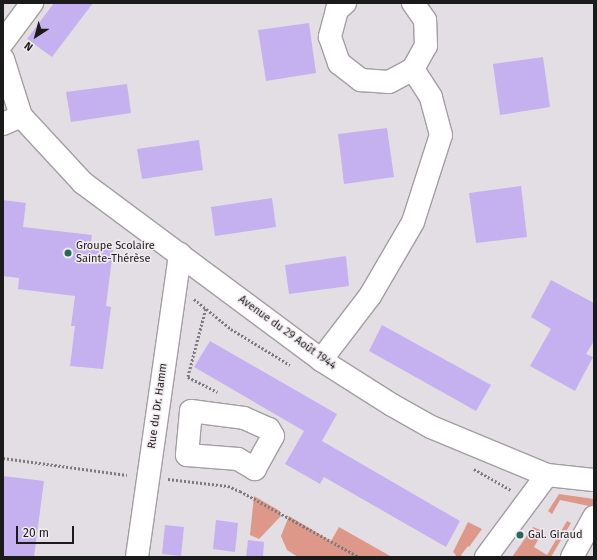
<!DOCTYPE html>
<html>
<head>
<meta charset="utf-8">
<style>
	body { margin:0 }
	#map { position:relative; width:597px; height:560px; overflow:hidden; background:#e3dee3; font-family:"Fira Sans",sans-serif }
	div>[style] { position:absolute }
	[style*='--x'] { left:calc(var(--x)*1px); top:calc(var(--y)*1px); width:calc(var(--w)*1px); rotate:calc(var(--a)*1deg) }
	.green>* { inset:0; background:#de988a }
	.building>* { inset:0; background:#c6b1f0 }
	.path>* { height:2.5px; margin-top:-1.25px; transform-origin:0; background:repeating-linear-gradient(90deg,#7d7a7d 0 2px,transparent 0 4px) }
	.roads { filter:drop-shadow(1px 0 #a49ea3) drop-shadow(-1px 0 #a49ea3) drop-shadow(0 1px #a49ea3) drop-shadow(0 -1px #a49ea3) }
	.minor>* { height:22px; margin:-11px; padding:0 11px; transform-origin:11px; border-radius:11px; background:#fff }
	.dots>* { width:11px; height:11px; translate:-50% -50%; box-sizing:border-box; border:2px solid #f1ebf0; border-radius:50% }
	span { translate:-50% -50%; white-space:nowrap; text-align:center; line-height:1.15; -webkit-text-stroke:3px #f1ebf0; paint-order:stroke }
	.poi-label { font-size:11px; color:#1c1b1c }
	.left { translate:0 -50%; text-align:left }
	.street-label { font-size:11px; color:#1c1b1c }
	.frame { position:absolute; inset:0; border:4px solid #1c1b1c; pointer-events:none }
	.north { position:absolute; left:16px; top:16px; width:40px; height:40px; -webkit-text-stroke:3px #f1ebf0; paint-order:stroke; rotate:216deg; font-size:11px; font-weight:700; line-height:16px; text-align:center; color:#1c1b1c }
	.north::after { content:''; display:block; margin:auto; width:14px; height:18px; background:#1c1b1c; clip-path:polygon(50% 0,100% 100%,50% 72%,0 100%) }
	.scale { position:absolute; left:16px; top:526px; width:58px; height:18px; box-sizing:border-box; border:2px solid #1c1b1c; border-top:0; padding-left:5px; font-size:12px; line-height:14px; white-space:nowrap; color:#1c1b1c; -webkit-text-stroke:3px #f1ebf0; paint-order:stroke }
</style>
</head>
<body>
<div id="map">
	<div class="green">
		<i style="clip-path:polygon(559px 494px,594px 499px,594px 507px,560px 500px,552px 514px,548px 511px)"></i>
		<i style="clip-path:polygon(254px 496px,280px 511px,281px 516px,259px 539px,250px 535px)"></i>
		<i style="clip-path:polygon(289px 516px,331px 541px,339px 527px,392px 557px,298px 557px,287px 550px,281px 536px)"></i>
		<i style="clip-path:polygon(567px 521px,571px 523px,551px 557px,512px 557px,533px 527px,543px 531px,534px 547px,547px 555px)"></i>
		<i style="clip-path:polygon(468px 522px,482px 529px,469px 547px,468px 546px,461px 555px,463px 557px,455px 557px,456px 555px,453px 552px)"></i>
	</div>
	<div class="building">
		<i style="clip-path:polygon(54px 3px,93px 3px,52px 57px,27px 39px)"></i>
		<i style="clip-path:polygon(309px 23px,316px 73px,266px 81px,258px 30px)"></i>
		<i style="clip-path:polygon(543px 57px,550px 107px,500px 115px,493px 64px)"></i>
		<i style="clip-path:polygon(127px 84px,131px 113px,71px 122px,66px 92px)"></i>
		<i style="clip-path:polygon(387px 128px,394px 177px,344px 184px,338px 134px)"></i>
		<i style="clip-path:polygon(199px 140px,203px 170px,142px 179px,137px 149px)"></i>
		<i style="clip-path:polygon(521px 186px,527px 237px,476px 243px,469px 193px)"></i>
		<i style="clip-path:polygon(272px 198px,276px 227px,215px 236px,211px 207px)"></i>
		<i style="clip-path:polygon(3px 200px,26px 203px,23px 227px,92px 235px,90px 247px,113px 250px,106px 306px,111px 307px,103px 369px,70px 366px,75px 326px,71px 326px,75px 296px,18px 289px,19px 278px,3px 276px)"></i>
		<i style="clip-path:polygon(346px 256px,349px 286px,289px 294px,285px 265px)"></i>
		<i style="clip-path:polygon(551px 280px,594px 303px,594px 341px,586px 354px,593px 357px,575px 391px,530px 366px,551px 329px,531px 317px)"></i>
		<i style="clip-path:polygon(382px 325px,491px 385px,476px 411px,369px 351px)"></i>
		<i style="clip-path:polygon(210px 341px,337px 414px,322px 441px,460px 521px,446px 547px,324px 477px,320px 484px,285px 464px,304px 431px,194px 367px)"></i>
		<i style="clip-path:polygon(3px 476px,44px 481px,34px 557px,3px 557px)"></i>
		<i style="clip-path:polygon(216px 520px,238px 523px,235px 552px,213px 549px)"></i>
		<i style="clip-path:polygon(165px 525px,184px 527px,181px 556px,162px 554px)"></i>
		<i style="clip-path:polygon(248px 540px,264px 542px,263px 557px,246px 557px)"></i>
	</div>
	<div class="path">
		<i style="--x:194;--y:299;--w:48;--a:39"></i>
		<i style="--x:231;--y:329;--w:69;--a:31.4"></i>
		<i style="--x:206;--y:309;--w:70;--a:104.8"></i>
		<i style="--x:188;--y:377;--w:33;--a:27"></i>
		<i style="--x:3;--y:458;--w:125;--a:7.8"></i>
		<i style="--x:474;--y:469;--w:43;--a:29.6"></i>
		<i style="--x:168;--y:479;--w:60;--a:6.7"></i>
		<i style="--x:228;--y:486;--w:13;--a:23"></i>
		<i style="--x:240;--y:491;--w:136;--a:29"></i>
	</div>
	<div class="roads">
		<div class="minor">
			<i style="--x:345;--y:3;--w:11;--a:139"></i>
			<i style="--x:337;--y:10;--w:28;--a:105"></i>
			<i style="--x:330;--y:37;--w:28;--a:71"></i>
			<i style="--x:339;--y:63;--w:28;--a:38"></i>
			<i style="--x:361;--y:80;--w:28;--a:4"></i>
			<i style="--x:389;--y:82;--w:27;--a:-28"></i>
			<i style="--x:413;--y:69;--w:26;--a:-61"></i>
			<i style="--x:426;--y:46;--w:26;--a:-92"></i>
			<i style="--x:425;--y:20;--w:21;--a:-125"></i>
			<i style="--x:3;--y:42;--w:49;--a:-53.4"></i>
			<i style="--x:3;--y:59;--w:60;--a:72.5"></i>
			<i style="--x:21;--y:116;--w:91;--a:47.2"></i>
			<i style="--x:83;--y:183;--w:297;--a:36.6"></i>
			<i style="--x:321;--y:360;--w:84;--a:32.4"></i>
			<i style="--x:392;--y:405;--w:45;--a:29.4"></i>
			<i style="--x:431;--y:427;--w:126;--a:22.5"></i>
			<i style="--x:547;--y:475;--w:47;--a:6.1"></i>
			<i style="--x:3;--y:124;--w:20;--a:-24"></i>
			<i style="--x:321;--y:360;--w:81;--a:-52.6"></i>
			<i style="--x:370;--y:296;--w:86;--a:-59.8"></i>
			<i style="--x:413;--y:222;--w:91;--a:-72.2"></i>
			<i style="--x:441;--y:135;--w:39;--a:-105"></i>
			<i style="--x:431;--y:97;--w:33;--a:-123"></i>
			<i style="--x:191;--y:411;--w:53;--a:7.5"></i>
			<i style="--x:244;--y:418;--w:27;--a:24"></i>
			<i style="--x:269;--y:429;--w:8;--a:60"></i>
			<i style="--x:273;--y:436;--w:38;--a:119"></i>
			<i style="--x:255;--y:469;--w:20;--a:-150"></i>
			<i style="--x:238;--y:459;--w:51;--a:-175.5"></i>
			<i style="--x:187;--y:455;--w:44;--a:-84.8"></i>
			<i style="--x:137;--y:557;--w:306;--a:-81.9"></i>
			<i style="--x:486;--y:557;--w:102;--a:-53.4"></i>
			<i style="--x:572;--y:557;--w:46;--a:-61.2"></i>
		</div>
	</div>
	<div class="dots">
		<i style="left:68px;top:253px;background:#25695a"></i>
		<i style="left:520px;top:535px;background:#25695a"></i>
	</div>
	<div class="poi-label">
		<span class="left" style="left:76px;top:253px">Groupe Scolaire<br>Sainte-Thérèse</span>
		<span class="left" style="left:528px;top:535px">Gal. Giraud</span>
	</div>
	<div class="street-label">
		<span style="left:287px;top:333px;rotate:36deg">Avenue du 29 Août 1944</span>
		<span style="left:158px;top:406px;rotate:-82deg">Rue du Dr. Hamm</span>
	</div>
	<div class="frame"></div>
	<div class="north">N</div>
	<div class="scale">20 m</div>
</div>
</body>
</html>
